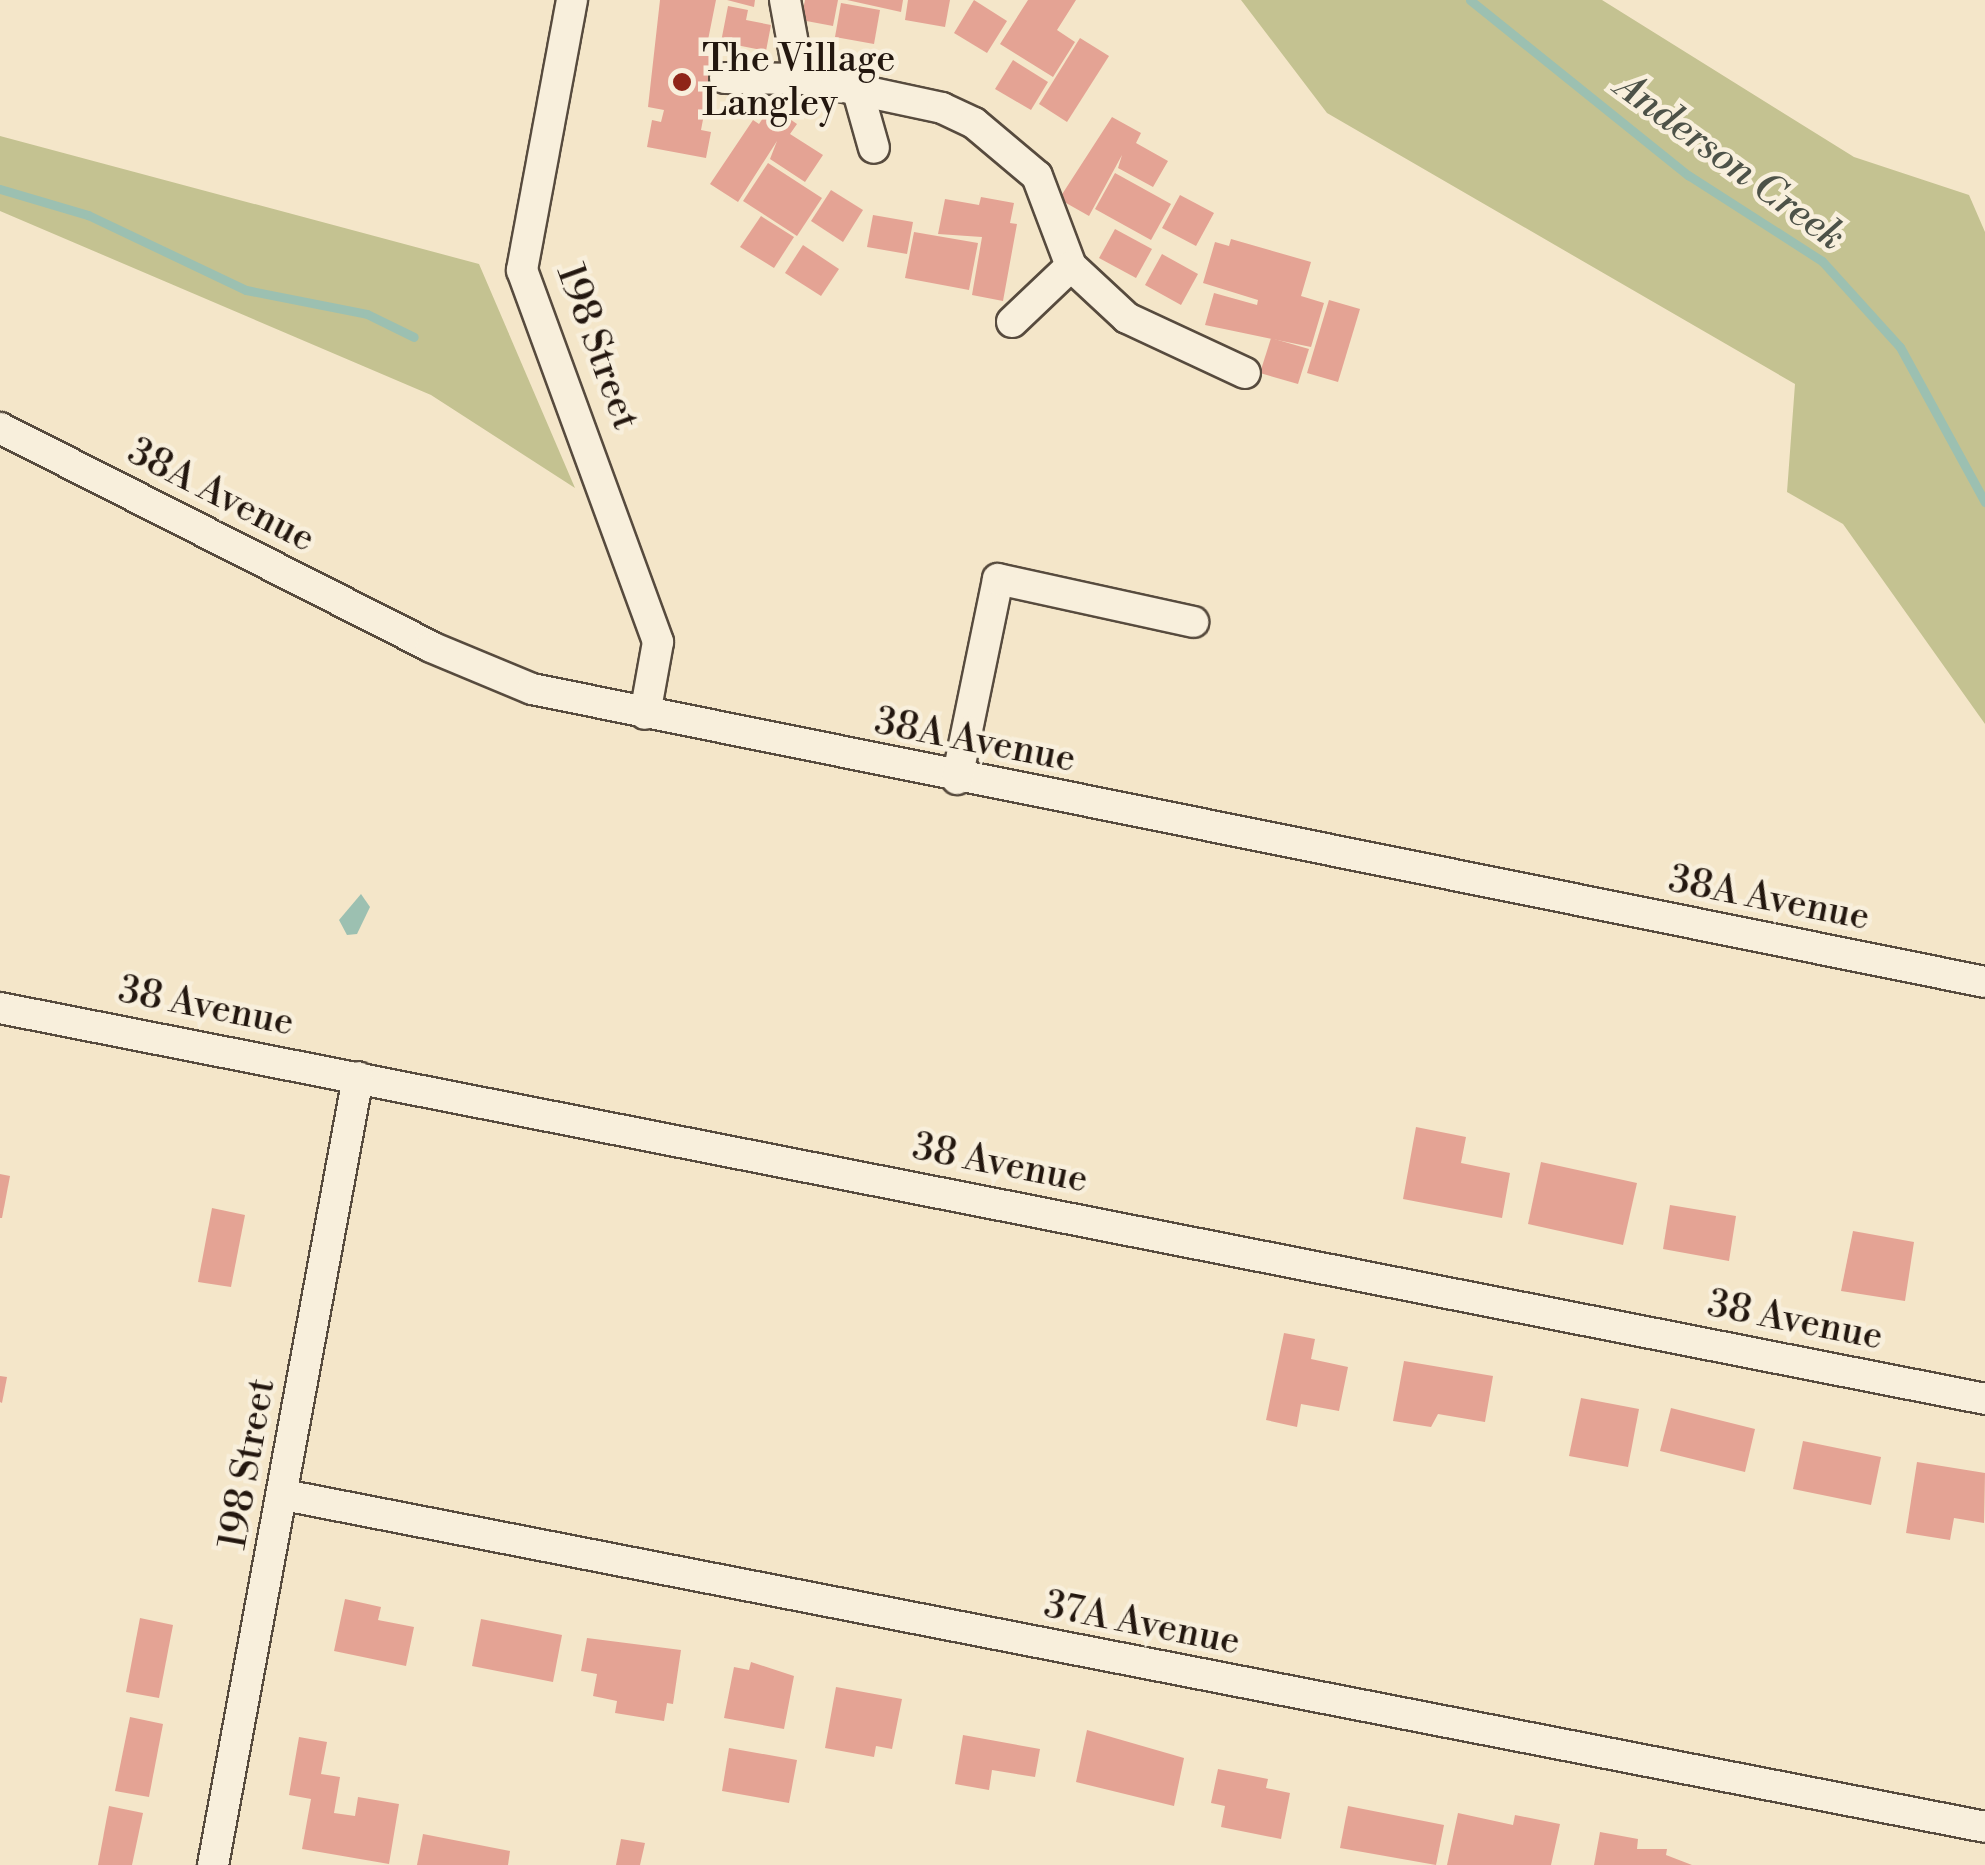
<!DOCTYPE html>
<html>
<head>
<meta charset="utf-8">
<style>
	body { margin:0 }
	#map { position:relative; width:1985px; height:1865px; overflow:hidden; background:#f4e6c9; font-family:"Libre Bodoni",serif }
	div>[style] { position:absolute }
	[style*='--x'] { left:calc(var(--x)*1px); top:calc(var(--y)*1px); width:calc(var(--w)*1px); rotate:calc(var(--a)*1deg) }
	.green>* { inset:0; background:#c4c291 }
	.water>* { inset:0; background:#9cc0b1 }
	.stream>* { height:9px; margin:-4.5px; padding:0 4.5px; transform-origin:4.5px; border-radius:4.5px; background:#9cc0b1 }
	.building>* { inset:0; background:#e4a394 }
	.roads { filter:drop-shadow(2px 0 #574b3e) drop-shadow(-2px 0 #574b3e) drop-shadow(0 2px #574b3e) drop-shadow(0 -2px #574b3e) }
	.minor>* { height:30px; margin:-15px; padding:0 15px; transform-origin:15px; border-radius:15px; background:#f8efdc }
	.dots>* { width:28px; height:28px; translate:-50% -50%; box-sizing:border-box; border:5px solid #f8efdc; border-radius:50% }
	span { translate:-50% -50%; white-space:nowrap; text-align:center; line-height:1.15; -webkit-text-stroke:9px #f8efdc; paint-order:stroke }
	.poi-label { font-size:38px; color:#23170f }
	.left { translate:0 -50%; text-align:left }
	.street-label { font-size:38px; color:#23170f }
	.water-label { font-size:40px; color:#4d5248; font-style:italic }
</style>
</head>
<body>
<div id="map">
	<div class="green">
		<i style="clip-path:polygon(1241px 0,1602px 0,1854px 157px,1969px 195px,1985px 232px,1985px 724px,1843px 524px,1787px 492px,1795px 384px,1327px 113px)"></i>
		<i style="clip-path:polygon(0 136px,479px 264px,575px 488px,431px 395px,0 211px)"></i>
	</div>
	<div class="water">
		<i style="clip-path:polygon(361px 894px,370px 907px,357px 934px,347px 935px,339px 920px)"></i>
	</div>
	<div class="stream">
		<i style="--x:1470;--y:0;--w:280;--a:38.8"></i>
		<i style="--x:1688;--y:175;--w:159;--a:32.7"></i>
		<i style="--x:1822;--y:261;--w:116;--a:47.8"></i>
		<i style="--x:1900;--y:347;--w:177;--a:61.3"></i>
		<i style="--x:0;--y:189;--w:92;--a:16.5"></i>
		<i style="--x:88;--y:215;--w:175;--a:25.4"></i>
		<i style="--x:246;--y:290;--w:123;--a:11.2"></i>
		<i style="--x:367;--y:314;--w:52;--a:26.1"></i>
	</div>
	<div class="building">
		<i style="clip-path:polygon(660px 0,716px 0,705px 55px,715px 57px,701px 130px,711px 132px,706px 158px,647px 147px,652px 120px,661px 122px,664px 110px,648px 107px)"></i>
		<i style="clip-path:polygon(727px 0,755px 0,754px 7px)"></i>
		<i style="clip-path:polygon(805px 0,838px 0,833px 26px,801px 20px)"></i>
		<i style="clip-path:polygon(847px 0,903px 0,901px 12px)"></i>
		<i style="clip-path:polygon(908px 0,950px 0,945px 27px,905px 20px)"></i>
		<i style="clip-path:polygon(974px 0,1007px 21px,987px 53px,954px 33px)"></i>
		<i style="clip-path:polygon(1028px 0,1076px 0,1057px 30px,1075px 42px,1053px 77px,1000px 44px)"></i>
		<i style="clip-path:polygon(841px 3px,880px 10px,874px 44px,835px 37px)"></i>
		<i style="clip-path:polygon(728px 6px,748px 10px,746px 20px,771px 25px,766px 51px,721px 42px)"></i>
		<i style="clip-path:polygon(1080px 38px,1109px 56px,1067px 122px,1039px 104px)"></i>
		<i style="clip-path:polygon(1013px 60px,1048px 82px,1031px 110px,995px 89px)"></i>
		<i style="clip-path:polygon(771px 106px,797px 124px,790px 134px,823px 155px,805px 182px,770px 159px,777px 141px,738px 202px,710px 184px,753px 120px,759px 124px)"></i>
		<i style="clip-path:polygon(1112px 117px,1141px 133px,1136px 143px,1168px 161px,1153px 187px,1118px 168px,1122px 155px,1089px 216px,1059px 199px)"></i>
		<i style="clip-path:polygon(768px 163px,822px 198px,797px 236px,743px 201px)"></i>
		<i style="clip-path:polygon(1115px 173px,1171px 204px,1151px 240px,1095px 209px)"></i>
		<i style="clip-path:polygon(831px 190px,863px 210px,843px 242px,811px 221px)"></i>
		<i style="clip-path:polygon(1180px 195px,1214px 213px,1196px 246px,1162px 228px)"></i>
		<i style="clip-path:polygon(981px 197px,1014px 203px,1010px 223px,1017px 224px,1003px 301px,972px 295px,982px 237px,938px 234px,945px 199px,979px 205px)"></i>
		<i style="clip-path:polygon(873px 215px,913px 222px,907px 254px,867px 247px)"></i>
		<i style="clip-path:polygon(761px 216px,794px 237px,774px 268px,740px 247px)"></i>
		<i style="clip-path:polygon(1115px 229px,1152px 249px,1136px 278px,1099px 258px)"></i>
		<i style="clip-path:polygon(914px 232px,978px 243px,969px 290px,905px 278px)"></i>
		<i style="clip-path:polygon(1231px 239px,1311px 262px,1301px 296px,1324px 303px,1311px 347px,1205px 325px,1214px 293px,1257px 305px,1258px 300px,1203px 283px,1215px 242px,1229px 246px)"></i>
		<i style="clip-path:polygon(803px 245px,839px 269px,821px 296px,785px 273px)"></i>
		<i style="clip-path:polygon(1162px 254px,1198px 274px,1181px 305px,1145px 285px)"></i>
		<i style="clip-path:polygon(1329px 300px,1360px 309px,1338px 382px,1307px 373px)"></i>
		<i style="clip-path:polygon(1271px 338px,1309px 349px,1298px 384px,1260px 373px)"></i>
		<i style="clip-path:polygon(1416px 1127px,1466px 1137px,1461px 1163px,1510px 1173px,1502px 1218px,1403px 1199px)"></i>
		<i style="clip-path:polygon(1541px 1162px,1637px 1183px,1623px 1245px,1528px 1224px)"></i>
		<i style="clip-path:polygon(0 1174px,10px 1176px,2px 1218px,0 1218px)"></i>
		<i style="clip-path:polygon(1670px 1205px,1736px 1216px,1729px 1261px,1663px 1249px)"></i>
		<i style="clip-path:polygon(212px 1208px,245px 1215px,231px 1287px,198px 1282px)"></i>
		<i style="clip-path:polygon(1853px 1231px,1914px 1242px,1905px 1301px,1841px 1291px)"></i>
		<i style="clip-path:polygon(1284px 1333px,1315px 1339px,1311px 1359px,1348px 1367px,1339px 1411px,1301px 1404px,1297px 1427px,1266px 1420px)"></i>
		<i style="clip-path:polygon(1404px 1361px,1493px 1376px,1485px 1422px,1438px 1414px,1431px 1427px,1393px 1421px)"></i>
		<i style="clip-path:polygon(0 1376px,7px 1377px,2px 1403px,0 1402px)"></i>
		<i style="clip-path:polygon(1581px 1398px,1639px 1409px,1628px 1467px,1569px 1456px)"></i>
		<i style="clip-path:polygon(1671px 1408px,1755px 1429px,1745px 1472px,1660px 1451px)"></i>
		<i style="clip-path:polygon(1803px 1441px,1881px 1457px,1871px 1505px,1793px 1489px)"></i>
		<i style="clip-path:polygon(1917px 1462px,1985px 1473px,1984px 1523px,1954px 1518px,1950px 1540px,1906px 1533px)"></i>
		<i style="clip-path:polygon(345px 1599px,381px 1607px,378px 1620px,414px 1627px,406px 1666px,334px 1651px)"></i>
		<i style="clip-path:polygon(140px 1618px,173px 1625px,159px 1698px,126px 1692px)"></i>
		<i style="clip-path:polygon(481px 1619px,562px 1635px,553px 1682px,472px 1666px)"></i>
		<i style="clip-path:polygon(587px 1638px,681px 1650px,673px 1704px,667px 1703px,664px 1721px,615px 1713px,617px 1701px,593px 1696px,597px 1674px,581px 1671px)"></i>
		<i style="clip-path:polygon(751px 1662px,794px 1676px,784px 1729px,724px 1718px,734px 1667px,749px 1670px)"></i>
		<i style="clip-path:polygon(836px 1687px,902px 1699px,892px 1749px,876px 1746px,874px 1757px,825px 1748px)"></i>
		<i style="clip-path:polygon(130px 1717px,163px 1724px,149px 1797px,115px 1791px)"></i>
		<i style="clip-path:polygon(1087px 1730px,1184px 1758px,1174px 1806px,1076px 1782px)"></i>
		<i style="clip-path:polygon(963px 1735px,1040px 1749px,1035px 1777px,992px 1770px,989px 1790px,955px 1784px)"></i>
		<i style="clip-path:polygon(299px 1737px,327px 1742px,321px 1774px,340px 1777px,334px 1813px,355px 1816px,358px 1797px,399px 1804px,389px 1864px,302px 1849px,311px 1799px,289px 1795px)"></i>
		<i style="clip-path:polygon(729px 1748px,797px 1760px,789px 1803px,722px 1791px)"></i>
		<i style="clip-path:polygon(1218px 1769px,1268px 1779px,1266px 1788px,1290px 1793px,1281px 1839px,1221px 1827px,1225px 1806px,1211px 1803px)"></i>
		<i style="clip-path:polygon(109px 1806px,143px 1813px,132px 1865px,98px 1865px)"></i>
		<i style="clip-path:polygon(1348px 1806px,1444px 1825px,1436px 1865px,1340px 1848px)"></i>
		<i style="clip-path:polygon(1458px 1813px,1513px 1825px,1515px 1815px,1560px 1824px,1551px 1865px,1447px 1865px)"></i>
		<i style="clip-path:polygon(1600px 1832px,1638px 1839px,1637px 1849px,1667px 1849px,1666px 1855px,1692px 1865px,1594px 1865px)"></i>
		<i style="clip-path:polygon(423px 1834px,510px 1851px,508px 1865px,417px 1865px)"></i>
		<i style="clip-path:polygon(621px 1839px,645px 1843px,640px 1865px,616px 1865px)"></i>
	</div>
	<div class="roads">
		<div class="minor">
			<i style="--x:572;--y:0;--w:275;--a:100.5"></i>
			<i style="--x:522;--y:270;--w:396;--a:69.9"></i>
			<i style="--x:658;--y:642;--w:73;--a:100.2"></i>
			<i style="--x:785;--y:0;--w:61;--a:79.6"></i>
			<i style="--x:796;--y:60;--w:22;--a:60"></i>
			<i style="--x:807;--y:79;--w:138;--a:12.1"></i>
			<i style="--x:942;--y:108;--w:35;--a:25"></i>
			<i style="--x:974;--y:123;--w:82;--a:40.1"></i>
			<i style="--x:1037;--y:176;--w:96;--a:69.3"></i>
			<i style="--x:1071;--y:266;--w:76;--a:42.9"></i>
			<i style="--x:1127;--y:318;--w:130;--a:25"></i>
			<i style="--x:725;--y:78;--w:82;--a:0.7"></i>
			<i style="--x:857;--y:88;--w:62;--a:74.2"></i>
			<i style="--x:1012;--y:322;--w:81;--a:-43.5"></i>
			<i style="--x:0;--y:428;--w:483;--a:26.9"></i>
			<i style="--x:431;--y:647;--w:109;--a:22.6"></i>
			<i style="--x:532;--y:689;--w:1482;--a:11.4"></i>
			<i style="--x:957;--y:779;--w:204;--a:-78.4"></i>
			<i style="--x:998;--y:579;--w:200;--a:12.4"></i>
			<i style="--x:0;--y:1008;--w:2023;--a:11.14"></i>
			<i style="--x:284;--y:1495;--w:1733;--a:11.04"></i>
			<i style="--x:213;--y:1865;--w:801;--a:-79.57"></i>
		</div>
	</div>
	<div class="dots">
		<i style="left:682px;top:82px;background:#8f2418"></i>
	</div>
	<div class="poi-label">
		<span class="left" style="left:702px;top:82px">The Village<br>Langley</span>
	</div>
	<div class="street-label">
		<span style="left:597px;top:347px;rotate:70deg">198 Street</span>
		<span style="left:221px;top:496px;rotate:27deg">38A Avenue</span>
		<span style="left:975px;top:741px;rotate:11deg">38A Avenue</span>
		<span style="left:1769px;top:899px;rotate:11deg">38A Avenue</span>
		<span style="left:206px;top:1007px;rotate:11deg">38 Avenue</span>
		<span style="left:1000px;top:1164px;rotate:11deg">38 Avenue</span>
		<span style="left:1795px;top:1321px;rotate:11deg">38 Avenue</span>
		<span style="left:248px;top:1464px;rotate:-80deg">198 Street</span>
		<span style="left:1142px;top:1624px;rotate:11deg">37A Avenue</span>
	</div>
	<div class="water-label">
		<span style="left:1730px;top:162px;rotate:36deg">Anderson Creek</span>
	</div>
</div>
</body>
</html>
